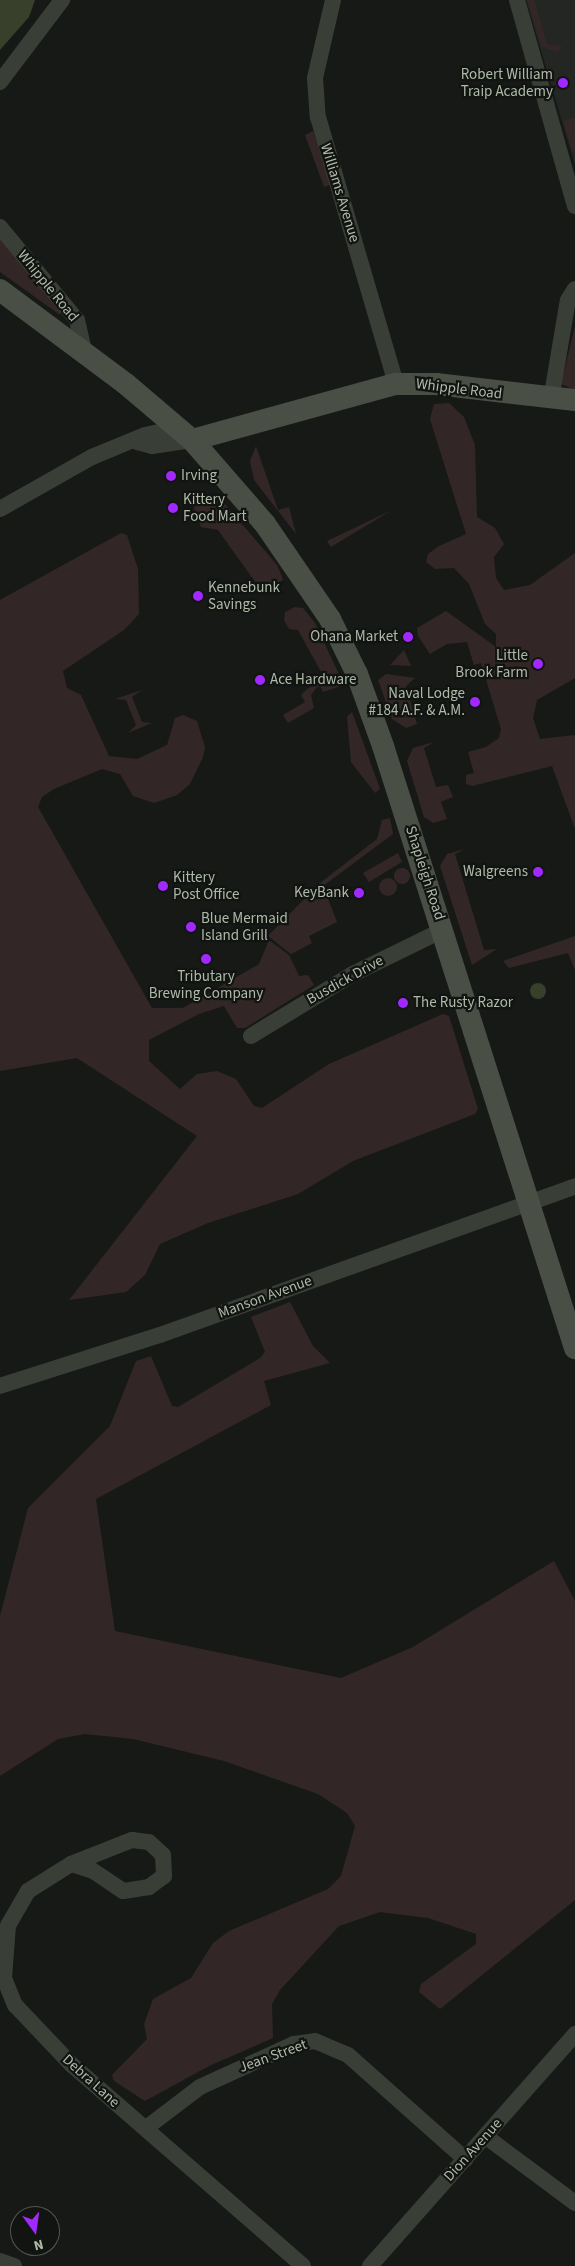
<!DOCTYPE html>
<html>
<head>
<meta charset="utf-8">
<style>
	body { margin:0 }
	#map { position:relative; width:575px; height:2266px; overflow:hidden; background:#171917; font-family:"Source Sans 3",sans-serif }
	div>[style] { position:absolute }
	[style*='--x'] { left:calc(var(--x)*1px); top:calc(var(--y)*1px); width:calc(var(--w)*1px); rotate:calc(var(--a)*1deg) }
	.built>* { inset:0; background:#232623 }
	.green>* { inset:0; background:#322726 }
	.round { border-radius:50% }
	.water>* { inset:0; background:#383f2b }
	.street>* { height:16px; margin:-8px; padding:0 8px; transform-origin:8px; border-radius:8px; background:#393f37 }
	.secondary>* { height:22px; margin:-11px; padding:0 11px; transform-origin:11px; border-radius:11px; background:#494f45 }
	.dots>* { width:14px; height:14px; translate:-50% -50%; box-sizing:border-box; border:2px solid #121412; border-radius:50% }
	span { translate:-50% -50%; white-space:nowrap; text-align:center; line-height:1.15; -webkit-text-stroke:4.5px #121412; paint-order:stroke }
	.poi-label { font-size:15px; color:#afbaa8 }
	.right { translate:-100% -50%; text-align:right }
	.left { translate:0 -50%; text-align:left }
	.street-label { font-size:15px; color:#afbaa8 }
	.north { position:absolute; left:10px; top:2206px; width:50px; height:50px; box-sizing:border-box; background:#121412; border:1px solid #51564e; border-radius:50%; rotate:166deg; font-size:14px; font-weight:700; line-height:20px; text-align:center; color:#afbaa8 }
	.north::after { content:''; display:block; margin:auto; width:18px; height:22px; background:#a129ff; clip-path:polygon(50% 0,100% 100%,50% 72%,0 100%) }
</style>
</head>
<body>
<div id="map">
	<div class="built">
		<i style="clip-path:polygon(526px 0,575px 0,575px 165px)"></i>
	</div>
	<div class="green">
		<i style="clip-path:polygon(527px 0,534px 0,547px 44px,562px 46px,558px 53px,541px 46px)"></i>
		<i style="clip-path:polygon(575px 117px,575px 151px,572px 152px,563px 121px)"></i>
		<i style="clip-path:polygon(313px 131px,333px 184px,324px 187px,305px 135px)"></i>
		<i style="clip-path:polygon(0 235px,61px 312px,60px 315px,0 272px)"></i>
		<i style="clip-path:polygon(575px 326px,575px 390px,561px 384px)"></i>
		<i style="clip-path:polygon(449px 403px,464px 417px,475px 445px,477px 517px,495px 528px,504px 544px,494px 557px,496px 578px,504px 590px,530px 585px,575px 553px,575px 678px,537px 700px,533px 718px,540px 739px,575px 735px,575px 829px,552px 766px,472px 786px,466px 784px,466px 775px,474px 773px,468px 752px,486px 747px,499px 738px,501px 729px,481px 663px,474px 665px,467px 642px,447px 644px,430px 654px,418px 636px,417px 628px,446px 611px,496px 647px,496px 634px,485px 624px,469px 584px,454px 568px,435px 569px,426px 562px,428px 554px,439px 546px,466px 534px,430px 419px,434px 404px)"></i>
		<i style="clip-path:polygon(256px 446px,278px 510px,289px 507px,296px 534px,254px 480px,250px 461px)"></i>
		<i style="clip-path:polygon(218px 496px,277px 565px,283px 579px,274px 593px,261px 590px,218px 530px,201px 527px,193px 505px)"></i>
		<i style="clip-path:polygon(392px 510px,331px 547px,327px 541px)"></i>
		<i style="clip-path:polygon(121px 533px,127px 535px,138px 569px,139px 614px,124px 630px,63px 671px,67px 688px,81px 695px,109px 756px,137px 759px,167px 745px,175px 718px,183px 715px,197px 721px,205px 747px,203px 757px,190px 784px,177px 795px,154px 803px,133px 796px,120px 774px,102px 769px,54px 789px,42px 797px,38px 807px,152px 1008px,183px 1008px,259px 964px,269px 940px,289px 955px,299px 976px,308px 975px,314px 985px,245px 1028px,237px 1028px,224px 1006px,199px 1014px,149px 1040px,149px 1061px,180px 1089px,197px 1074px,217px 1071px,236px 1079px,254px 1106px,262px 1108px,329px 1064px,443px 1014px,449px 1016px,478px 1109px,475px 1114px,353px 1161px,298px 1194px,208px 1223px,160px 1244px,145px 1275px,126px 1292px,69px 1300px,197px 1136px,77px 1058px,0 1071px,0 600px)"></i>
		<i style="clip-path:polygon(295px 607px,303px 608px,315px 623px,344px 685px,323px 692px,320px 686px,316px 688px,311px 695px,314px 708px,288px 723px,283px 715px,305px 702px,301px 695px,307px 689px,325px 679px,298px 630px,289px 629px,284px 620px,285px 612px)"></i>
		<i style="clip-path:polygon(404px 650px,411px 666px,390px 665px)"></i>
		<i style="clip-path:polygon(386px 674px,415px 678px,406px 686px,417px 724px,406px 728px,392px 719px,378px 680px)"></i>
		<i style="clip-path:polygon(142px 690px,132px 697px,142px 722px,152px 723px,128px 733px,136px 725px,126px 700px,115px 699px)"></i>
		<i style="clip-path:polygon(352px 712px,380px 789px,375px 793px,351px 762px,347px 717px)"></i>
		<i style="clip-path:polygon(434px 742px,424px 748px,436px 787px,448px 785px,453px 797px,441px 802px,447px 819px,433px 823px,424px 817px,407px 761px,413px 748px)"></i>
		<i style="clip-path:polygon(390px 818px,393px 834px,323px 886px,337px 922px,309px 936px,312px 943px,291px 954px,268px 936px,320px 883px,377px 839px,382px 820px)"></i>
		<i style="clip-path:polygon(465px 849px,455px 854px,484px 950px,497px 949px,472px 965px,440px 866px,447px 854px)"></i>
		<i style="clip-path:polygon(398px 853px,402px 862px,369px 882px,363px 873px)"></i>
		<i class="round" style="left:394px;top:868px;width:16px;height:16px"></i>
		<i class="round" style="left:379px;top:878px;width:18px;height:18px"></i>
		<i style="clip-path:polygon(575px 936px,575px 970px,568px 953px,509px 968px,503px 961px)"></i>
		<i style="clip-path:polygon(290px 1302px,313px 1346px,330px 1363px,264px 1381px,271px 1405px,96px 1499px,115px 1631px,341px 1678px,413px 1647px,554px 1561px,575px 1601px,575px 1900px,440px 2009px,419px 1992px,421px 1984px,476px 1944px,476px 1934px,428px 1918px,380px 1912px,339px 1926px,280px 1990px,272px 2004px,273px 2038px,209px 2066px,145px 2101px,114px 2081px,112px 2075px,147px 2039px,144px 2024px,153px 1999px,191px 1978px,213px 1943px,229px 1931px,328px 1889px,341px 1876px,355px 1826px,347px 1813px,318px 1794px,224px 1761px,133px 1739px,85px 1734px,58px 1739px,0 1776px,0 1616px,28px 1508px,110px 1426px,136px 1361px,151px 1356px,172px 1406px,178px 1407px,260px 1358px,265px 1352px,251px 1317px)"></i>
	</div>
	<div class="water">
		<i style="clip-path:polygon(0 0,35px 0,29px 17px,0 50px)"></i>
		<i class="round" style="left:530px;top:983px;width:16px;height:16px"></i>
	</div>
	<div class="street">
		<i style="--x:333;--y:0;--w:80;--a:103"></i>
		<i style="--x:315;--y:78;--w:39;--a:86"></i>
		<i style="--x:318;--y:117;--w:278;--a:73.7"></i>
		<i style="--x:517;--y:0;--w:214;--a:74.3"></i>
		<i style="--x:0;--y:82;--w:103;--a:-52.9"></i>
		<i style="--x:0;--y:227;--w:121;--a:50.4"></i>
		<i style="--x:77;--y:320;--w:32;--a:77"></i>
		<i style="--x:551;--y:400;--w:101;--a:-80.4"></i>
		<i style="--x:568;--y:300;--w:13;--a:-58"></i>
		<i style="--x:137;--y:442;--w:16;--a:15"></i>
		<i style="--x:152;--y:446;--w:40;--a:-8.5"></i>
		<i style="--x:0;--y:509;--w:106;--a:-29.5"></i>
		<i style="--x:92;--y:457;--w:57;--a:-22.5"></i>
		<i style="--x:145;--y:435;--w:34;--a:-12"></i>
		<i style="--x:251;--y:1036;--w:119;--a:-31.3"></i>
		<i style="--x:353;--y:974;--w:100;--a:-26.1"></i>
		<i style="--x:0;--y:1386;--w:168;--a:-17.7"></i>
		<i style="--x:160;--y:1335;--w:441;--a:-19.7"></i>
		<i style="--x:132;--y:1840;--w:17;--a:7"></i>
		<i style="--x:149;--y:1842;--w:19;--a:43"></i>
		<i style="--x:163;--y:1855;--w:21;--a:87"></i>
		<i style="--x:164;--y:1876;--w:19;--a:144"></i>
		<i style="--x:149;--y:1887;--w:26;--a:171"></i>
		<i style="--x:123;--y:1891;--w:36;--a:-146"></i>
		<i style="--x:93;--y:1871;--w:23;--a:-162"></i>
		<i style="--x:71;--y:1864;--w:66;--a:-21.5"></i>
		<i style="--x:71;--y:1864;--w:51;--a:147.9"></i>
		<i style="--x:28;--y:1891;--w:39;--a:120"></i>
		<i style="--x:8;--y:1925;--w:53;--a:94.3"></i>
		<i style="--x:4;--y:1978;--w:29;--a:68"></i>
		<i style="--x:15;--y:2005;--w:83;--a:46.5"></i>
		<i style="--x:72;--y:2065;--w:306;--a:41"></i>
		<i style="--x:146;--y:2128;--w:68;--a:-37.2"></i>
		<i style="--x:200;--y:2087;--w:103;--a:-24.6"></i>
		<i style="--x:294;--y:2044;--w:21;--a:-8"></i>
		<i style="--x:315;--y:2041;--w:36;--a:23"></i>
		<i style="--x:348;--y:2055;--w:157;--a:41.6"></i>
		<i style="--x:485;--y:2136;--w:112;--a:36.7"></i>
		<i style="--x:0;--y:2261;--w:15;--a:20"></i>
		<i style="--x:370;--y:2266;--w:310;--a:-48.5"></i>
	</div>
	<div class="secondary">
		<i style="--x:0;--y:290;--w:157;--a:36.7"></i>
		<i style="--x:126;--y:384;--w:87;--a:40.3"></i>
		<i style="--x:192;--y:440;--w:111;--a:49"></i>
		<i style="--x:265;--y:524;--w:115;--a:55.6"></i>
		<i style="--x:330;--y:619;--w:61;--a:63.9"></i>
		<i style="--x:357;--y:674;--w:77;--a:70.1"></i>
		<i style="--x:383;--y:746;--w:632;--a:72.31"></i>
		<i style="--x:192;--y:440;--w:212;--a:-15.4"></i>
		<i style="--x:396;--y:384;--w:40;--a:0"></i>
		<i style="--x:436;--y:384;--w:140;--a:6.6"></i>
	</div>
	<div class="dots">
		<i style="left:563px;top:83px;background:#a129ff"></i>
		<i style="left:171px;top:476px;background:#a129ff"></i>
		<i style="left:173px;top:508px;background:#a129ff"></i>
		<i style="left:198px;top:596px;background:#a129ff"></i>
		<i style="left:408px;top:637px;background:#a129ff"></i>
		<i style="left:538px;top:664px;background:#a129ff"></i>
		<i style="left:260px;top:680px;background:#a129ff"></i>
		<i style="left:475px;top:702px;background:#a129ff"></i>
		<i style="left:538px;top:872px;background:#a129ff"></i>
		<i style="left:163px;top:886px;background:#a129ff"></i>
		<i style="left:359px;top:893px;background:#a129ff"></i>
		<i style="left:191px;top:927px;background:#a129ff"></i>
		<i style="left:206px;top:959px;background:#a129ff"></i>
		<i style="left:403px;top:1003px;background:#a129ff"></i>
	</div>
	<div class="poi-label">
		<span class="right" style="left:553px;top:83px">Robert William<br>Traip Academy</span>
		<span class="left" style="left:181px;top:476px">Irving</span>
		<span class="left" style="left:183px;top:508px">Kittery<br>Food Mart</span>
		<span class="left" style="left:208px;top:596px">Kennebunk<br>Savings</span>
		<span class="right" style="left:398px;top:637px">Ohana Market</span>
		<span class="right" style="left:528px;top:664px">Little<br>Brook Farm</span>
		<span class="left" style="left:270px;top:680px">Ace Hardware</span>
		<span class="right" style="left:465px;top:702px">Naval Lodge<br>#184 A.F. &amp; A.M.</span>
		<span class="right" style="left:528px;top:872px">Walgreens</span>
		<span class="left" style="left:173px;top:886px">Kittery<br>Post Office</span>
		<span class="right" style="left:349px;top:893px">KeyBank</span>
		<span class="left" style="left:201px;top:927px">Blue Mermaid<br>Island Grill</span>
		<span style="left:206px;top:985px">Tributary<br>Brewing Company</span>
		<span class="left" style="left:413px;top:1003px">The Rusty Razor</span>
	</div>
	<div class="street-label">
		<span style="left:340px;top:193px;rotate:73deg">Williams Avenue</span>
		<span style="left:48px;top:286px;rotate:51deg">Whipple Road</span>
		<span style="left:459px;top:389px;rotate:7deg">Whipple Road</span>
		<span style="left:425px;top:873px;rotate:72deg">Shapleigh Road</span>
		<span style="left:345px;top:980px;rotate:-29deg">Busdick Drive</span>
		<span style="left:265px;top:1297px;rotate:-20deg">Manson Avenue</span>
		<span style="left:273px;top:2056px;rotate:-20deg">Jean Street</span>
		<span style="left:91px;top:2081px;rotate:42deg">Debra Lane</span>
		<span style="left:473px;top:2150px;rotate:-48deg">Dion Avenue</span>
	</div>
	<div class="north">N</div>
</div>
</body>
</html>
